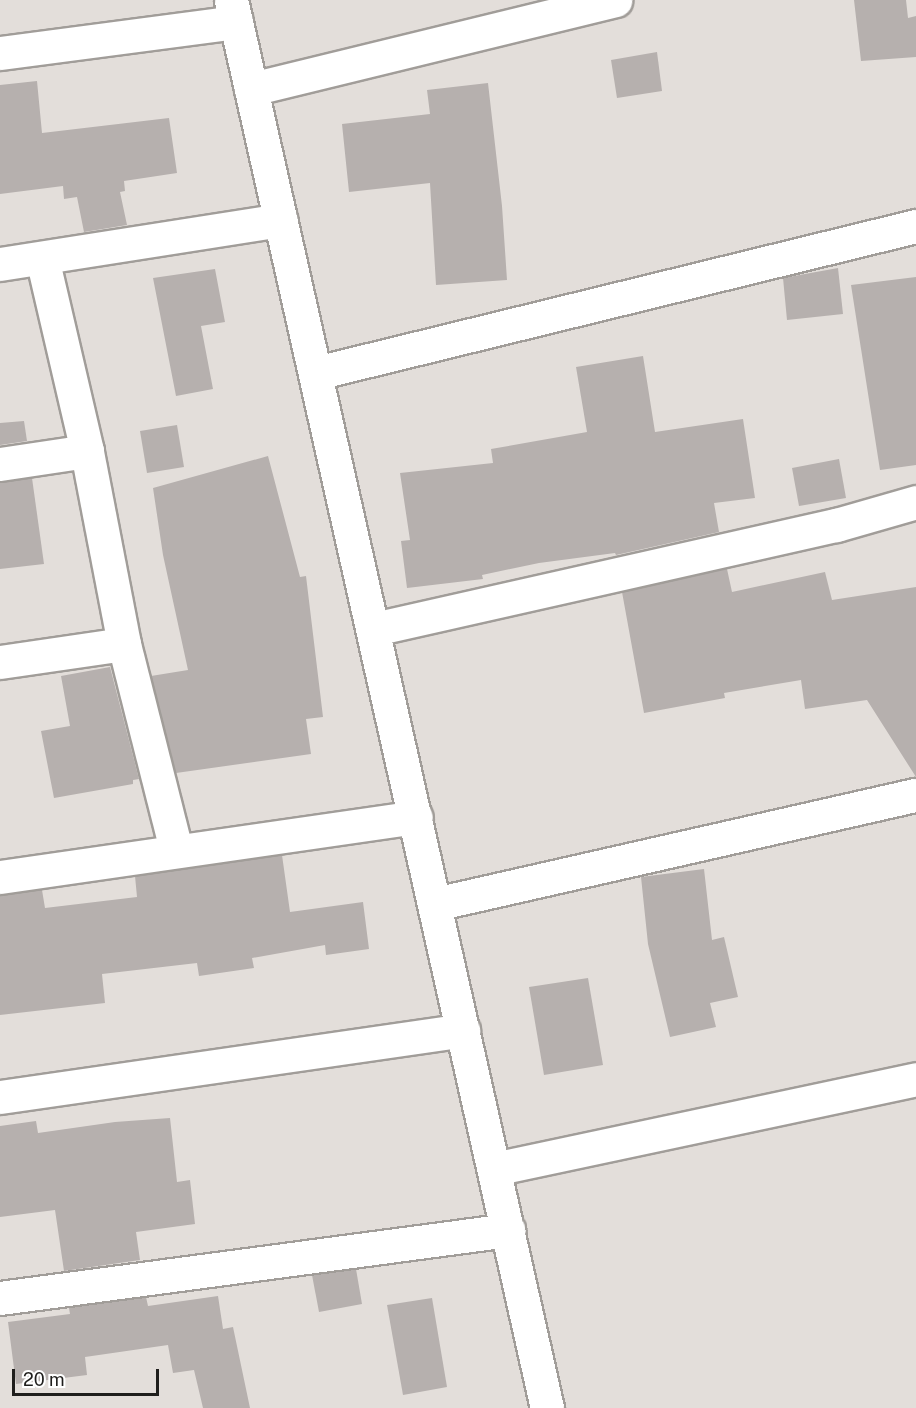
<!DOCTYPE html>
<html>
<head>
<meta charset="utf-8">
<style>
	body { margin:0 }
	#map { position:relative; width:916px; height:1408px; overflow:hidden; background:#e3deda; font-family:"Public Sans",sans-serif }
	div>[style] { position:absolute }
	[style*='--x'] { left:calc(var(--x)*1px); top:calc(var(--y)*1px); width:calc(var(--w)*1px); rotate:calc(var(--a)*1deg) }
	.building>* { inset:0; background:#b6b0ae }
	.roads { filter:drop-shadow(2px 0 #a19d99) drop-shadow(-2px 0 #a19d99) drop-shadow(0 2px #a19d99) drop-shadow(0 -2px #a19d99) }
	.street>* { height:33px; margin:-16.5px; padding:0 16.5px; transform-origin:16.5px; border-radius:16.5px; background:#fff }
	span { translate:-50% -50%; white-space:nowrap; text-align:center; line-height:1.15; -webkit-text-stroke:5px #fff; paint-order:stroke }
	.scale { position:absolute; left:12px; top:1369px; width:147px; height:27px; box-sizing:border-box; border:3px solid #1f1e1c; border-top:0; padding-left:8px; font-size:18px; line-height:21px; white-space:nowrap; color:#1f1e1c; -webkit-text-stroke:4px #fff; paint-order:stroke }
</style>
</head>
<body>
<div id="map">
	<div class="building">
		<i style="clip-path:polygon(854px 0,906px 0,908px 18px,916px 16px,916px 57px,861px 61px)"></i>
		<i style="clip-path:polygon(657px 52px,662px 91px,617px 98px,611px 60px)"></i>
		<i style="clip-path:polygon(37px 81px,42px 133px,169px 118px,177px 173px,124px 181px,125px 191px,120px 192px,127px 225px,84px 232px,77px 197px,64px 199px,63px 186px,0 194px,0 85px)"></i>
		<i style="clip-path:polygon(488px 83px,502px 206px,507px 280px,436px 285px,430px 183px,349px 192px,342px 124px,430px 114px,427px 90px)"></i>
		<i style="clip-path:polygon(838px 268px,843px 314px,787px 320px,783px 278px)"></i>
		<i style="clip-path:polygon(215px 269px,225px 322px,201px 326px,213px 389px,176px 396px,153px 278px)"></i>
		<i style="clip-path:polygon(916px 277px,916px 465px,880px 470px,851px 285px)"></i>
		<i style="clip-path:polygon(643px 356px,655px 432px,743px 419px,755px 498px,714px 503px,719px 532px,616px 555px,615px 553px,539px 563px,482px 575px,483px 579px,407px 588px,401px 541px,410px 540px,400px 473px,493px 463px,491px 449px,587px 432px,576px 367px)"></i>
		<i style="clip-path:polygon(24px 421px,27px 441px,0 445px,0 423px)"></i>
		<i style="clip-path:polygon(177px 425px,184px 467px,147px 473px,140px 431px)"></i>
		<i style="clip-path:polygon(268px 456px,300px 577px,306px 576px,323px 717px,306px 719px,311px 754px,176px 773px,151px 676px,188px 670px,163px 555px,153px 488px)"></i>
		<i style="clip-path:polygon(839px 459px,846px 498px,799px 506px,792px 468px)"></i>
		<i style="clip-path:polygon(32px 478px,44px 564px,0 569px,0 482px)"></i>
		<i style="clip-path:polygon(727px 569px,732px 592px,825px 572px,832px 600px,916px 587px,916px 777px,867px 700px,805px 709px,801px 680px,724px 693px,725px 698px,644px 713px,622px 592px)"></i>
		<i style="clip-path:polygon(110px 667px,139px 779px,133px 780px,133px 784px,54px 798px,41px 731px,70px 726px,61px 676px)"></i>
		<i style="clip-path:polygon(282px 855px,290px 912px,363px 902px,369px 949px,326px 955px,325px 945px,252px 958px,254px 968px,199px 976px,197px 963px,102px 974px,105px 1003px,0 1015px,0 895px,42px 890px,45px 908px,137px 897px,135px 876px)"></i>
		<i style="clip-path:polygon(704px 869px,712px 940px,724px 937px,738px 997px,710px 1003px,716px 1027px,670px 1037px,648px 944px,641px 877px)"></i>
		<i style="clip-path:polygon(588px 978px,603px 1065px,544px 1075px,529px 987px)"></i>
		<i style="clip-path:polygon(170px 1118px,177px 1182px,190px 1180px,195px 1224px,136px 1232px,140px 1260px,64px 1271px,55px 1210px,0 1217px,0 1126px,36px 1121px,38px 1133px,115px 1122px)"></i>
		<i style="clip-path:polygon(356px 1269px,362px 1304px,319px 1312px,312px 1275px)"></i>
		<i style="clip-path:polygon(218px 1296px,223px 1329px,233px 1327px,250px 1408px,203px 1408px,194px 1370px,173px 1373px,168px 1345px,85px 1357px,87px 1375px,16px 1384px,8px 1322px,70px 1314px,69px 1308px,146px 1297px,148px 1306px)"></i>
		<i style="clip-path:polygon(432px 1298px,447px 1387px,403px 1395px,387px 1305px)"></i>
	</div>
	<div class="roads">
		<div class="street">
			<i style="--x:231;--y:0;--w:1443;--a:77.35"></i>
			<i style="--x:0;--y:53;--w:238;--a:-7.5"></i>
			<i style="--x:251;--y:89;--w:375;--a:-13.7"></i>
			<i style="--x:0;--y:264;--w:284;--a:-8.9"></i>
			<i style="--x:316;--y:373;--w:618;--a:-13.77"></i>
			<i style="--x:0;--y:464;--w:88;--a:-8.5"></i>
			<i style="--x:87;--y:451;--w:198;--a:-103.1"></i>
			<i style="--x:374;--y:629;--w:474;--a:-12.7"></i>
			<i style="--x:836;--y:525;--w:83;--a:-16"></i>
			<i style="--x:124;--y:644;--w:212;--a:75.8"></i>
			<i style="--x:0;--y:662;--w:125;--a:-8.3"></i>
			<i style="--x:124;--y:644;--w:197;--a:-100.9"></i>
			<i style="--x:0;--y:877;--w:420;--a:-8.2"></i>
			<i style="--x:435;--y:904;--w:493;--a:-12.8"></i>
			<i style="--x:0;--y:1097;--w:468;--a:-8.2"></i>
			<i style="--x:494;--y:1169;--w:431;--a:-12"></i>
			<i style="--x:0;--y:1298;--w:513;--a:-7.62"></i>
		</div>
	</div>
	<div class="scale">20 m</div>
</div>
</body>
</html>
